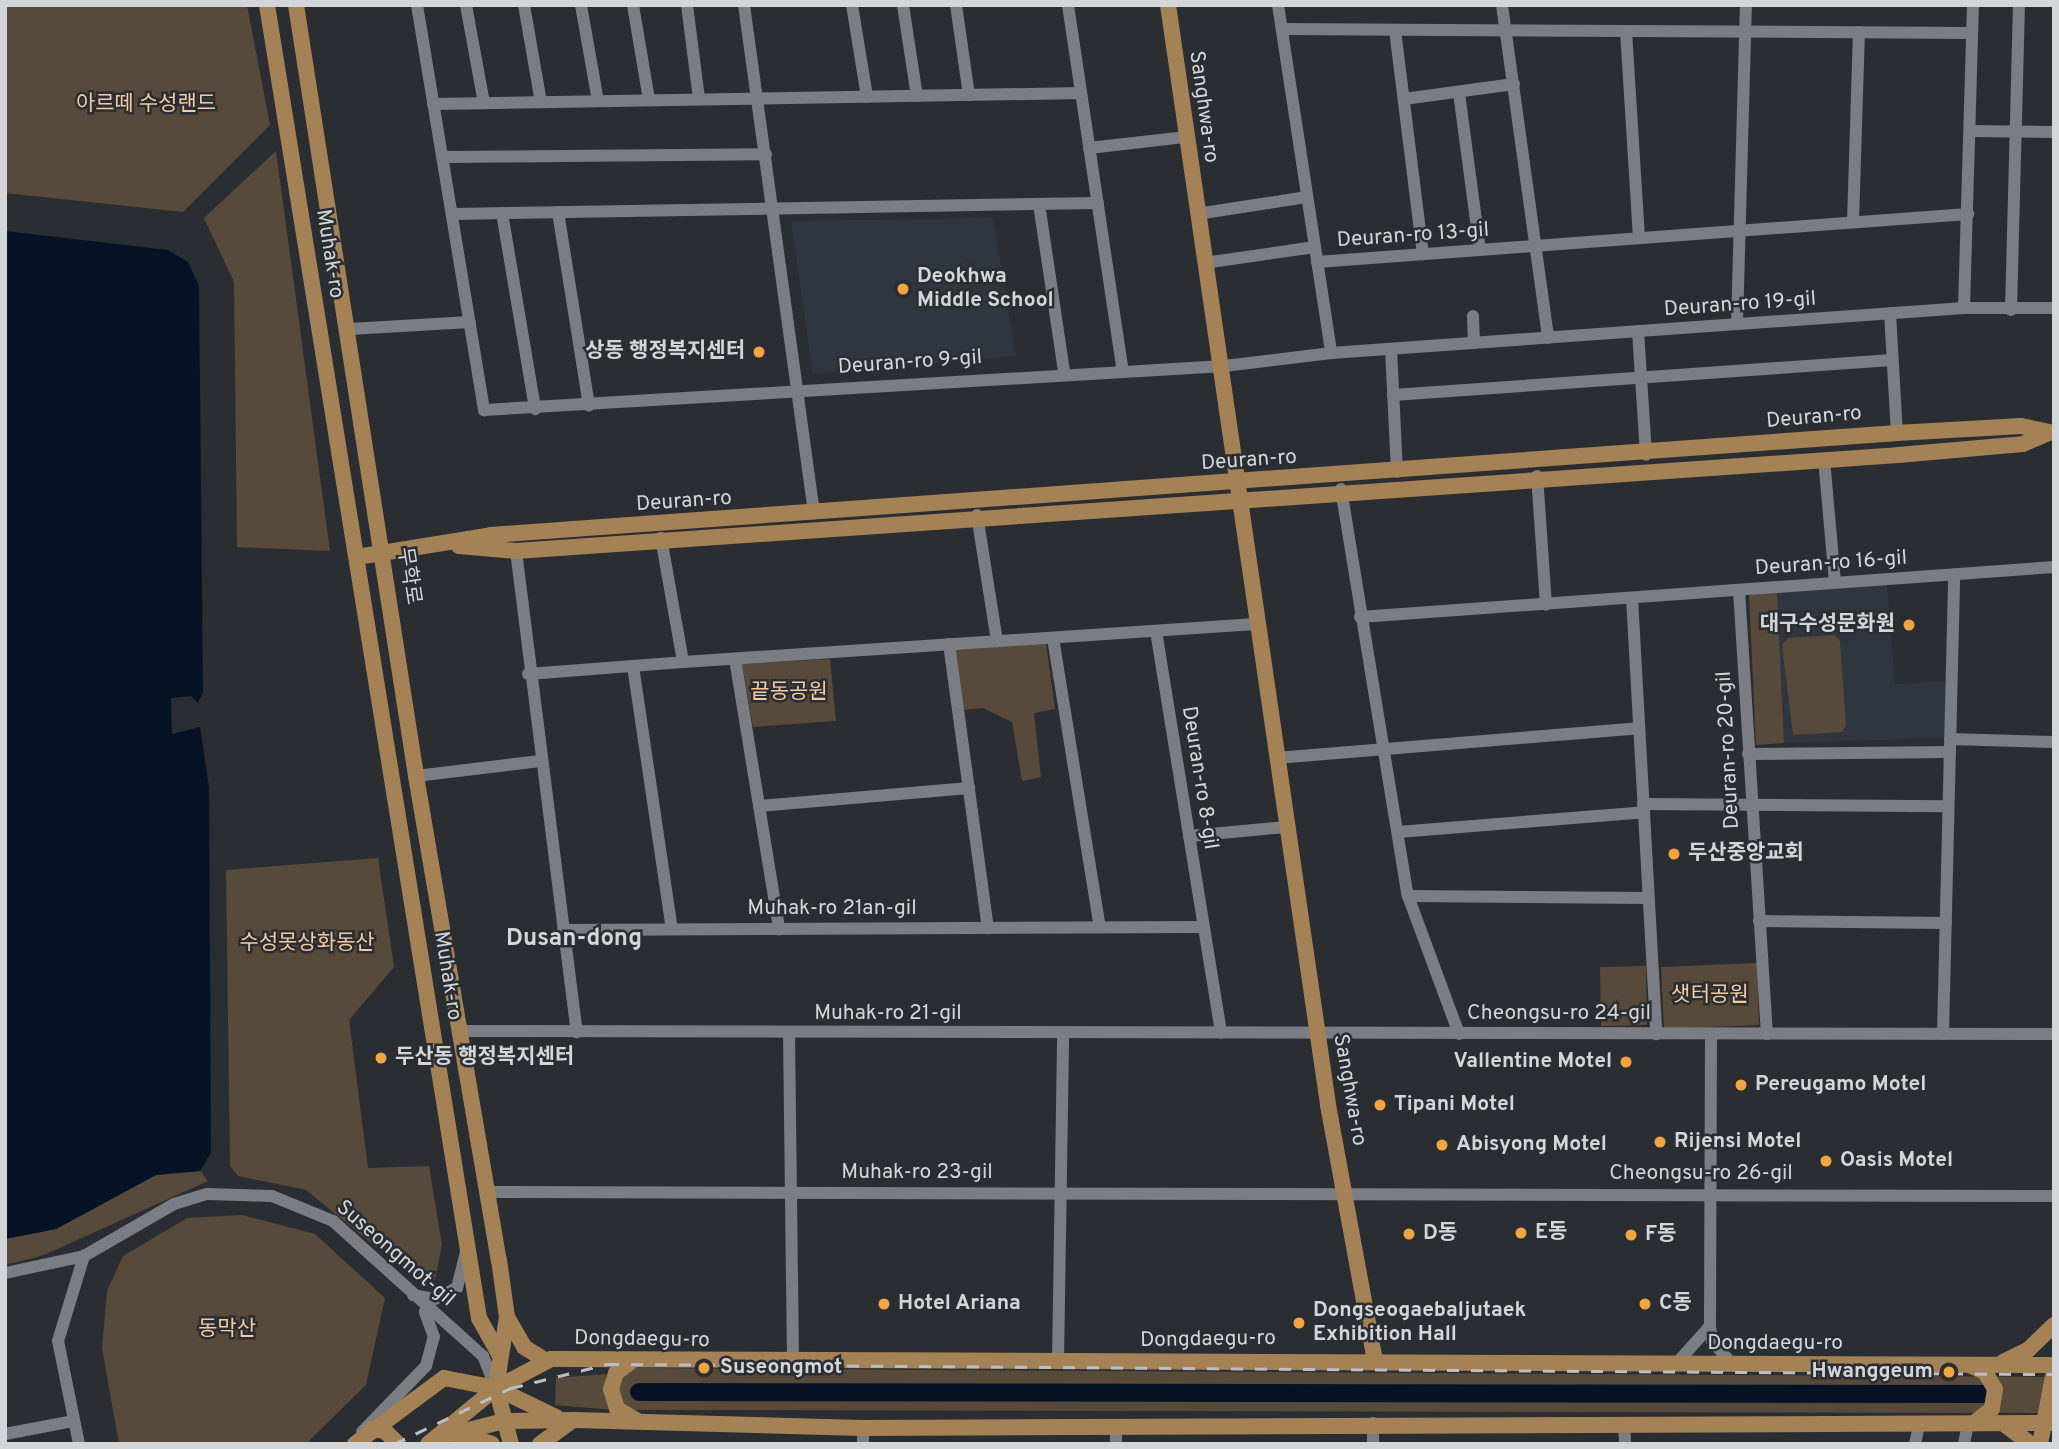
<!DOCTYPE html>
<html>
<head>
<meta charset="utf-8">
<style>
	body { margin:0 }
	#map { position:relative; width:2059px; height:1449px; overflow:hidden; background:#2a2d32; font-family:Overpass,"Noto Sans KR",sans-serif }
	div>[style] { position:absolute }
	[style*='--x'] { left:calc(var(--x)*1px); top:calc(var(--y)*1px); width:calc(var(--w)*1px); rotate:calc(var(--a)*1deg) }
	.built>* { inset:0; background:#2f3640 }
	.green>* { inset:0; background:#584a3a }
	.water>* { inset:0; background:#061326 }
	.river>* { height:18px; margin:-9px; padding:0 9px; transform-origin:9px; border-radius:9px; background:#061326 }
	.minor>* { height:12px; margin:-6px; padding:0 6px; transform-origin:6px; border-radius:6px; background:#7a7e84 }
	.major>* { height:16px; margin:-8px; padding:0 8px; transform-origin:8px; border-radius:8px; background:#a58255 }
	.rail>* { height:2.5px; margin-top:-1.25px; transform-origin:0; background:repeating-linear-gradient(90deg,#bbbec2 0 12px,transparent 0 24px) }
	.dots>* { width:19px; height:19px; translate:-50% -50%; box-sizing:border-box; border:4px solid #2a2d32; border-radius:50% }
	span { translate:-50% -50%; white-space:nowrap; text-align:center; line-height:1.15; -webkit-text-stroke:5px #2a2d32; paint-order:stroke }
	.park-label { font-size:21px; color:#f3cb9f }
	.street-label { font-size:21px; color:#d3d6d9 }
	.poi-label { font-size:21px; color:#d3d6d9; font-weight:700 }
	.left { translate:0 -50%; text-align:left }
	.right { translate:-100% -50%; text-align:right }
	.quarter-label { font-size:24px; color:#d3d6d9; font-weight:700 }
	.frame { position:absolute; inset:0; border:7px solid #d3d6d9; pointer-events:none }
</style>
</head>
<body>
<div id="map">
	<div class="built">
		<i style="clip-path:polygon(993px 218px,1016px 356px,813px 374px,791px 221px)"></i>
		<i style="clip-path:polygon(1887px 584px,1895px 684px,1945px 681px,1945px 738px,1784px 743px,1777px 591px)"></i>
	</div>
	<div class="green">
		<i style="clip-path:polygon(5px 5px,247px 5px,270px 125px,183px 212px,5px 193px)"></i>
		<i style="clip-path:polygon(276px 151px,330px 551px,237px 547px,234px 282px,204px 218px)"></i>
		<i style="clip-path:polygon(1777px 591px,1784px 743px,1756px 745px,1749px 593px)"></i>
		<i style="clip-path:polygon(1834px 635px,1840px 641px,1846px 725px,1842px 732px,1793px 735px,1782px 645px,1788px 638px)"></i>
		<i style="clip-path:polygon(1046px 643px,1055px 709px,1034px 713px,1041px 777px,1022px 781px,1012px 722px,983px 708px,963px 710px,953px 648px)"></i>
		<i style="clip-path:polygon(830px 659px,836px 721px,753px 727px,742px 664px)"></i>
		<i style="clip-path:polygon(378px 858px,394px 967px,349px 1020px,368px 1168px,429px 1166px,442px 1245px,435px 1280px,414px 1278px,306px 1190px,238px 1176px,230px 1166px,226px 870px)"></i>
		<i style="clip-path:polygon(1757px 963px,1759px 1025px,1664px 1029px,1661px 967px)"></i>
		<i style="clip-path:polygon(1646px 966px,1647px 1025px,1601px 1026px,1600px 967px)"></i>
		<i style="clip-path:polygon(200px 1171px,208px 1181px,44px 1255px,5px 1265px,5px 1239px,56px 1229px,156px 1175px)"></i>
		<i style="clip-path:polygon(242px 1215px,315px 1234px,385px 1298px,366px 1385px,306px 1444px,119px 1444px,102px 1348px,107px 1291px,123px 1256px,187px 1218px)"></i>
		<i style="clip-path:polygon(634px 1368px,2054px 1377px,2054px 1413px,636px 1410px,624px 1406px,617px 1381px)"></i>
		<i style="clip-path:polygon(606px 1374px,613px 1410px,555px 1405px,556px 1378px)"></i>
	</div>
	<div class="water">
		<i style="clip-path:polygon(5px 231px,168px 250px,188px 262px,199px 286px,203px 692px,198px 703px,191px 696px,171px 698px,172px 734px,200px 727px,209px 787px,211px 1153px,200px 1171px,156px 1175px,56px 1229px,5px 1239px)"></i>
	</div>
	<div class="river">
		<i style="--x:639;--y:1392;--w:1345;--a:0.09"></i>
	</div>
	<div class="minor">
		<i style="--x:417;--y:5;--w:411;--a:80.6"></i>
		<i style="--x:484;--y:410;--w:741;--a:-3.4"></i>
		<i style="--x:1224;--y:366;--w:108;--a:-6.9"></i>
		<i style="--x:466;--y:5;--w:100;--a:79.6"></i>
		<i style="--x:524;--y:5;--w:98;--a:80.1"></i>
		<i style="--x:581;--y:5;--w:97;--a:80"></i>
		<i style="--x:633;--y:5;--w:96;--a:80.4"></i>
		<i style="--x:687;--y:5;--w:95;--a:82.7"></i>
		<i style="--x:744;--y:5;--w:513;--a:82.15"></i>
		<i style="--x:852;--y:5;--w:93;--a:80.7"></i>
		<i style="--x:903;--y:5;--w:92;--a:81.3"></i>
		<i style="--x:956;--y:5;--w:91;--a:81.8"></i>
		<i style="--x:1068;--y:5;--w:366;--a:81.5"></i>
		<i style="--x:1278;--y:5;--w:352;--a:81.3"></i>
		<i style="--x:1331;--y:353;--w:635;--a:-4.07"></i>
		<i style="--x:1964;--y:308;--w:303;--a:-88.3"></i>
		<i style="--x:1502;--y:5;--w:336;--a:82.1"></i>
		<i style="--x:1282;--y:29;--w:690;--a:0.33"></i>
		<i style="--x:1395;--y:30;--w:226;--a:82.9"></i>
		<i style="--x:1626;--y:31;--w:207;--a:86.4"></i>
		<i style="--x:1459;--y:93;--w:158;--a:82.4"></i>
		<i style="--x:1404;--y:99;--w:111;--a:-7.8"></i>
		<i style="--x:433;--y:104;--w:648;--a:-0.97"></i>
		<i style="--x:1970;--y:131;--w:84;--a:0.7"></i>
		<i style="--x:1089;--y:148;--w:98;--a:-6.5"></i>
		<i style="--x:443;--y:157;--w:323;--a:-0.5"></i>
		<i style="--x:1039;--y:204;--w:169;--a:81.5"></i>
		<i style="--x:558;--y:212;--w:196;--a:80.9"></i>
		<i style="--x:502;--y:213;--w:199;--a:80.4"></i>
		<i style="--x:453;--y:214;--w:645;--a:-0.98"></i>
		<i style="--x:1197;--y:214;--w:111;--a:-8.8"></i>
		<i style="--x:1853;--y:222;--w:190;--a:-88.2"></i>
		<i style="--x:1317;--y:262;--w:653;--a:-4.22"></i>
		<i style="--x:1204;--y:263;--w:112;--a:-8.2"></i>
		<i style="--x:1964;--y:308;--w:90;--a:0"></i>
		<i style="--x:2011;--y:310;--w:305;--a:-88.5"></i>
		<i style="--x:1890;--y:313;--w:120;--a:86.7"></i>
		<i style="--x:1473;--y:316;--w:27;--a:88"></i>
		<i style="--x:1737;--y:324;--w:319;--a:-88.4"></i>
		<i style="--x:350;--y:329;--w:120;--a:-3.3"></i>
		<i style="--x:1638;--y:331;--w:124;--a:86.3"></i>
		<i style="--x:1391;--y:349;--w:123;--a:87.2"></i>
		<i style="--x:1393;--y:395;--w:500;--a:-4.01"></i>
		<i style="--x:1824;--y:459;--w:124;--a:84.9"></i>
		<i style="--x:1537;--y:476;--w:129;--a:86"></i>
		<i style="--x:1341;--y:489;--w:412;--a:80.7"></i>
		<i style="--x:1408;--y:896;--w:147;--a:69.7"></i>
		<i style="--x:977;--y:515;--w:128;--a:81"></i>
		<i style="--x:661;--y:538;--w:126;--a:79.9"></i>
		<i style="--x:683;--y:662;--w:574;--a:-3.79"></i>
		<i style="--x:516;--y:551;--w:485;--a:82.8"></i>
		<i style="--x:1739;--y:590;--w:445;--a:86.4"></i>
		<i style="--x:1632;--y:598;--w:437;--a:86.8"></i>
		<i style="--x:1360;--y:617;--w:696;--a:-4.12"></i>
		<i style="--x:1156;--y:631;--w:407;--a:80.8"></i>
		<i style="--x:1053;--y:638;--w:293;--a:80.8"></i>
		<i style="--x:949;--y:644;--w:287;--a:82.2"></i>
		<i style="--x:735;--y:659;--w:274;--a:80.7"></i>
		<i style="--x:633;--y:666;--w:266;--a:81.6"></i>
		<i style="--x:528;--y:674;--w:155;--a:-4.4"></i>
		<i style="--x:1950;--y:739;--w:104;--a:1.7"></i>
		<i style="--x:1748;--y:754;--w:202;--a:-0.6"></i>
		<i style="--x:1276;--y:758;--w:364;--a:-4.7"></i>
		<i style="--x:416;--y:776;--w:125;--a:-6.9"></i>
		<i style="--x:1643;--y:804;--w:305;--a:0.4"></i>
		<i style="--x:759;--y:806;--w:211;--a:-4.9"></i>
		<i style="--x:1398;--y:832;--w:247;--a:-4.6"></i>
		<i style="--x:1189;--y:836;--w:97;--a:-5.3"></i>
		<i style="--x:1408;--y:896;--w:240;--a:0.5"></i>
		<i style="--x:1759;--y:921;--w:187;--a:0.6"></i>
		<i style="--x:563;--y:930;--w:640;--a:-0.27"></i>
		<i style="--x:460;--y:1031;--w:1594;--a:0.11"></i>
		<i style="--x:789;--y:1033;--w:329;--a:89.3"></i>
		<i style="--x:1711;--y:1034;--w:292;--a:90.2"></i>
		<i style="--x:1710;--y:1326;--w:15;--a:82"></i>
		<i style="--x:1712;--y:1341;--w:33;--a:49"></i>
		<i style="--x:1943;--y:1034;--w:460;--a:-88.6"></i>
		<i style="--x:488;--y:1192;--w:1566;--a:0.15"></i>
		<i style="--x:5;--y:1273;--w:81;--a:-12.1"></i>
		<i style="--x:84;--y:1256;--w:104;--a:-30"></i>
		<i style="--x:174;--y:1204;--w:34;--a:-17"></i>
		<i style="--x:207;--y:1194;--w:65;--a:1.8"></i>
		<i style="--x:272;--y:1196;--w:66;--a:22.3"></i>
		<i style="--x:333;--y:1221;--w:202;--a:42"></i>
		<i style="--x:483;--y:1356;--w:35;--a:68"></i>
		<i style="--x:413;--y:1295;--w:22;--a:10"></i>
		<i style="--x:435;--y:1299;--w:25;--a:-27"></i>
		<i style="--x:457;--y:1288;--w:36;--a:-76"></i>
		<i style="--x:1058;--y:1362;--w:329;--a:-89.1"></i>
		<i style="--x:1676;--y:1364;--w:51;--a:-48.2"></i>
		<i style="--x:1624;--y:1423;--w:21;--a:87"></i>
		<i style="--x:1116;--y:1426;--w:18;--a:90"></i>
		<i style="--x:362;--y:1432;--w:92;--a:-45.9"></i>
		<i style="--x:426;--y:1366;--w:30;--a:-75"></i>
		<i style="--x:434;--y:1337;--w:27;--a:-110"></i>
		<i style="--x:5;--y:1434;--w:69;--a:-10.8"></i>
		<i style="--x:79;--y:1444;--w:105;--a:-101.5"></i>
		<i style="--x:58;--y:1341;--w:89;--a:-73"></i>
		<i style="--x:863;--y:1444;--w:16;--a:-90"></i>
		<i style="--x:1373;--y:1444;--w:21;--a:-90"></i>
		<i style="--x:1915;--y:1444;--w:19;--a:-78"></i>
		<i style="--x:1964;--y:1444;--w:20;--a:-79"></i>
	</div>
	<div class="major">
		<i style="--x:267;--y:5;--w:1330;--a:80.83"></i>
		<i style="--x:479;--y:1318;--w:41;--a:60.9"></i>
		<i style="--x:296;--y:5;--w:780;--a:81.15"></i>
		<i style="--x:416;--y:776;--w:491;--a:80.3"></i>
		<i style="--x:499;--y:1260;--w:58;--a:82"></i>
		<i style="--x:507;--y:1317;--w:72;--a:98.8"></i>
		<i style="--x:496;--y:1388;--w:58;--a:75"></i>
		<i style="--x:1168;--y:5;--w:1112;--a:81.72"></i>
		<i style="--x:1328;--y:1105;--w:260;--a:79.6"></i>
		<i style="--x:459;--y:546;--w:57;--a:5"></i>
		<i style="--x:516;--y:551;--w:1385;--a:-3.97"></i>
		<i style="--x:1898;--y:455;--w:125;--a:-5"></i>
		<i style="--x:2023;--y:444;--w:25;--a:-23"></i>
		<i style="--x:357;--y:557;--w:136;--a:-9.3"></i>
		<i style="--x:491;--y:535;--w:1410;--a:-4.15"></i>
		<i style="--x:1897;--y:433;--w:124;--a:-3.2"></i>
		<i style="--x:2021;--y:426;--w:34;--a:12"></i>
		<i style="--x:507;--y:1317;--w:34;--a:60"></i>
		<i style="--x:524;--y:1347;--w:26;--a:32"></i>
		<i style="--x:633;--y:1360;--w:21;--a:143"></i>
		<i style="--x:616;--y:1373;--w:17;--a:107"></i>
		<i style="--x:611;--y:1389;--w:21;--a:73"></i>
		<i style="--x:617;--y:1409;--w:22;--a:30"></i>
		<i style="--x:2003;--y:1362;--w:28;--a:-26"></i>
		<i style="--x:2028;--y:1350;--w:36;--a:-44"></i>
		<i style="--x:1971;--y:1366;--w:15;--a:23"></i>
		<i style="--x:1985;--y:1372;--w:20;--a:60"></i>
		<i style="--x:1995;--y:1389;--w:20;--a:99"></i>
		<i style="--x:1992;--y:1409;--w:23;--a:142"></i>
		<i style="--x:2004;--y:1424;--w:34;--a:37"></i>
		<i style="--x:371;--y:1429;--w:14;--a:8"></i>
		<i style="--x:385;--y:1431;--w:18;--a:45"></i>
		<i style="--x:458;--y:1434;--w:35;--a:16"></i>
		<i style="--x:445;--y:1436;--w:61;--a:-14.3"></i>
		<i style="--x:504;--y:1421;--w:71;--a:-0.8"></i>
		<i style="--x:575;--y:1420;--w:288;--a:1.6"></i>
		<i style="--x:863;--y:1428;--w:1191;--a:-0.24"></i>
		<i style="--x:355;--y:1444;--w:111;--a:-36.6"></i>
		<i style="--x:444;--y:1378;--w:53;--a:10.9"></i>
		<i style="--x:496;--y:1388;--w:67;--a:25.8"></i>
		<i style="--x:428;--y:1444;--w:88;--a:-39.5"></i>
		<i style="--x:496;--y:1388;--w:62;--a:-27.8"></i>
		<i style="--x:551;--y:1359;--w:1503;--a:0.23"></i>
		<i style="--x:540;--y:1444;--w:37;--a:-36"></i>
		<i style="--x:2040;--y:1444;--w:74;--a:-79.1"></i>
	</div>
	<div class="rail">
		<i style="--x:394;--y:1444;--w:130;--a:-25.6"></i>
		<i style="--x:511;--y:1388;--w:99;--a:-14"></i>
		<i style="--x:607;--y:1364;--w:1447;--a:0.4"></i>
	</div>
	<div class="dots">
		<i style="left:903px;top:289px;background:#f2a541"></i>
		<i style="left:759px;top:352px;background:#f2a541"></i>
		<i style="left:1909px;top:625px;background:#f2a541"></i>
		<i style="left:1674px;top:854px;background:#f2a541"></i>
		<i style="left:381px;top:1058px;background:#f2a541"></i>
		<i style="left:1626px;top:1062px;background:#f2a541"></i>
		<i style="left:1741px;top:1085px;background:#f2a541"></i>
		<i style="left:1380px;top:1105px;background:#f2a541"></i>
		<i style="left:1660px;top:1142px;background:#f2a541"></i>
		<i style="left:1442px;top:1145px;background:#f2a541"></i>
		<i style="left:1826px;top:1161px;background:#f2a541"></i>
		<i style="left:1521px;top:1233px;background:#f2a541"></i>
		<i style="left:1409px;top:1234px;background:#f2a541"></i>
		<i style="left:1631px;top:1235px;background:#f2a541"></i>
		<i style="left:884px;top:1304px;background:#f2a541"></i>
		<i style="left:1645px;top:1304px;background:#f2a541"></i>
		<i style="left:1299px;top:1323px;background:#f2a541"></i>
		<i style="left:704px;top:1368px;background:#f2a541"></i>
		<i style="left:1949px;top:1372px;background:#f2a541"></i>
	</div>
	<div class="park-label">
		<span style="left:146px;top:105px">아르떼 수성랜드</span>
		<span style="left:789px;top:693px">끝동공원</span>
		<span style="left:307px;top:944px">수성못상화동산</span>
		<span style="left:1710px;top:996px">샛터공원</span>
		<span style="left:227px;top:1330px">동막산</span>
	</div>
	<div class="street-label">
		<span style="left:1203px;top:107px;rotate:82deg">Sanghwa-ro</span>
		<span style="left:1413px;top:236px;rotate:-4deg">Deuran-ro 13-gil</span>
		<span style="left:329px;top:254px;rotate:81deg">Muhak-ro</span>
		<span style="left:1740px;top:305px;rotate:-4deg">Deuran-ro 19-gil</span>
		<span style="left:910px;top:363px;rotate:-4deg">Deuran-ro 9-gil</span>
		<span style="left:1814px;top:418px;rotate:-5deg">Deuran-ro</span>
		<span style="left:1249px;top:461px;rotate:-4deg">Deuran-ro</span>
		<span style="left:684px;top:502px;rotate:-4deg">Deuran-ro</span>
		<span style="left:1831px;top:564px;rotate:-4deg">Deuran-ro 16-gil</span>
		<span style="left:408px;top:576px;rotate:81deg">무학로</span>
		<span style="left:1729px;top:750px;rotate:-93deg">Deuran-ro 20-gil</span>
		<span style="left:1199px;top:778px;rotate:81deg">Deuran-ro 8-gil</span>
		<span style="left:832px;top:909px">Muhak-ro 21an-gil</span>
		<span style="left:447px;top:976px;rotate:81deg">Muhak-ro</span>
		<span style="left:888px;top:1014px">Muhak-ro 21-gil</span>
		<span style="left:1559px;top:1014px">Cheongsu-ro 24-gil</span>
		<span style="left:1349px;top:1090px;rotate:80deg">Sanghwa-ro</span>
		<span style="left:917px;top:1173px">Muhak-ro 23-gil</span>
		<span style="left:1701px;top:1174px">Cheongsu-ro 26-gil</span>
		<span style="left:395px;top:1254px;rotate:41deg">Suseongmot-gil</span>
		<span style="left:642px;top:1340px;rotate:1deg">Dongdaegu-ro</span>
		<span style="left:1208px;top:1340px;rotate:-1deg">Dongdaegu-ro</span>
		<span style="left:1775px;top:1344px">Dongdaegu-ro</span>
	</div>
	<div class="poi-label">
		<span class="left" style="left:917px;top:289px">Deokhwa<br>Middle School</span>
		<span class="right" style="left:745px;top:352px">상동 행정복지센터</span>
		<span class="right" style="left:1895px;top:625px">대구수성문화원</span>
		<span class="left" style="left:1688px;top:854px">두산중앙교회</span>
		<span class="left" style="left:395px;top:1058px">두산동 행정복지센터</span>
		<span class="right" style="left:1612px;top:1062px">Vallentine Motel</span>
		<span class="left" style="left:1755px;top:1085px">Pereugamo Motel</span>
		<span class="left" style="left:1394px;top:1105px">Tipani Motel</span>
		<span class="left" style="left:1674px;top:1142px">Rijensi Motel</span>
		<span class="left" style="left:1456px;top:1145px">Abisyong Motel</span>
		<span class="left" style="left:1840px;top:1161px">Oasis Motel</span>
		<span class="left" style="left:1535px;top:1233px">E동</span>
		<span class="left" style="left:1423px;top:1234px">D동</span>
		<span class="left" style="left:1645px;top:1235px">F동</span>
		<span class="left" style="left:898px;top:1304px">Hotel Ariana</span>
		<span class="left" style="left:1659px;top:1304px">C동</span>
		<span class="left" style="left:1313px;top:1323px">Dongseogaebaljutaek<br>Exhibition Hall</span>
		<span class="left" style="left:720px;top:1368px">Suseongmot</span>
		<span class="right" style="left:1933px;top:1372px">Hwanggeum</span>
	</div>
	<div class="quarter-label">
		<span style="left:574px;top:940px">Dusan-dong</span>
	</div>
	<div class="frame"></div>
</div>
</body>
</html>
